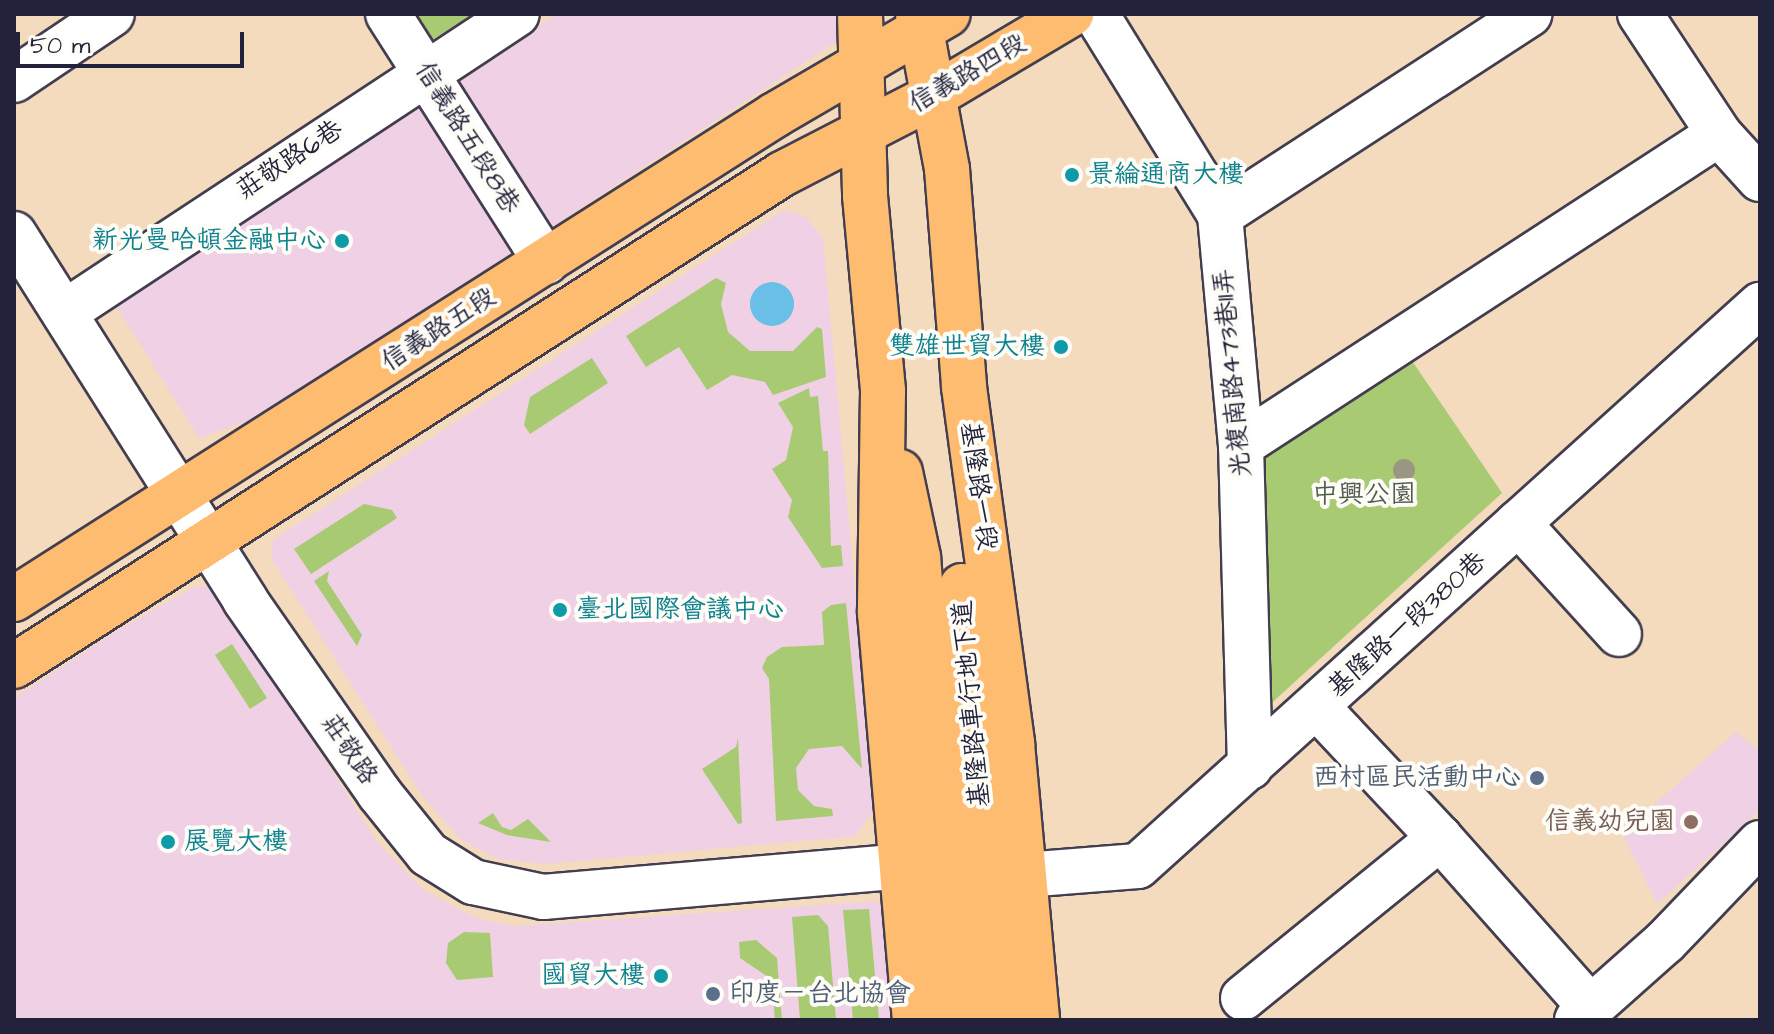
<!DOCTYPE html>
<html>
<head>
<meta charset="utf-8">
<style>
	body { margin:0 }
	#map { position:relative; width:1774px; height:1034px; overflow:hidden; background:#f4dbbe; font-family:"Architects Daughter","LXGW WenKai TC",sans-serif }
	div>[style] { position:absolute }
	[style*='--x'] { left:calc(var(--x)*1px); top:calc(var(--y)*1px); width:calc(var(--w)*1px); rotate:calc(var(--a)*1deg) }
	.built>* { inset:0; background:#f0d0e5 }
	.green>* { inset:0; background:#a8ca73 }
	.water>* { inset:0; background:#6abfe6 }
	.round { border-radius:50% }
	.roads { filter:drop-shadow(2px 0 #423e4f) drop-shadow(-2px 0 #423e4f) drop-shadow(0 2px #423e4f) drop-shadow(0 -2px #423e4f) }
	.minor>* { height:44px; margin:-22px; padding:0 22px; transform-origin:22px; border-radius:22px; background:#fff }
	.major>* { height:44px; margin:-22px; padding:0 22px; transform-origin:22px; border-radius:22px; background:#fdbc6f }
	.trees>* { width:22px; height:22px; margin:-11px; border-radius:50%; background:#9a9681 }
	.dots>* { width:22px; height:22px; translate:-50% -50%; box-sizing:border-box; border:4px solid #fdfcf7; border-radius:50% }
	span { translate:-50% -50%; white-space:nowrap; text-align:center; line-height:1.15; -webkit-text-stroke:8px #fdfcf7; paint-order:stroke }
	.street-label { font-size:26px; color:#22223b }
	.culture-label { font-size:26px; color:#0d838f }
	.left { translate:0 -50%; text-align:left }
	.right { translate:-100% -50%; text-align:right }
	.park-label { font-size:26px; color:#515d4f }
	.service-label { font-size:26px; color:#4e5e75 }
	.education-label { font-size:26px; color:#785e54 }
	.frame { position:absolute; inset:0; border:16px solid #22223b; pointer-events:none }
	.scale { position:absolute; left:16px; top:32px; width:228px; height:36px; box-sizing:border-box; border:4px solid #22223b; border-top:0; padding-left:10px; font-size:24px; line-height:28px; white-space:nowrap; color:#22223b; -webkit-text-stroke:6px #fdfcf7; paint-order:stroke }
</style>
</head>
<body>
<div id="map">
	<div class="built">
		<i style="clip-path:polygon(557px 14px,840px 14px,842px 38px,542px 233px,446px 84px)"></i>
		<i style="clip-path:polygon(425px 98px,522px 246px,251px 420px,199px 438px,111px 298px)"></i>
		<i style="clip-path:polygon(784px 210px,806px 217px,823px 238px,875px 808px,856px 836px,546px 864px,498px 859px,460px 839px,421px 794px,271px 558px,273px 540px)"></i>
		<i style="clip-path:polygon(207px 586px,218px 592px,378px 843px,425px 891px,478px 919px,517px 926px,876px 901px,884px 908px,894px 1020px,14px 1020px,14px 698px,123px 627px,194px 587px)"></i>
		<i style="clip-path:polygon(1736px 732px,1760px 751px,1760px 810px,1657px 904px,1622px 833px)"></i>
	</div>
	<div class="green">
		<i style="clip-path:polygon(402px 14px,473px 14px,422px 46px)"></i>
		<i style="clip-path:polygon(716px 278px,726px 283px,721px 304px,728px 332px,750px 351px,793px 351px,817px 327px,822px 329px,826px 377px,773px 395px,765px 382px,732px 375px,707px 390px,679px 347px,646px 367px,626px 336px)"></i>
		<i style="clip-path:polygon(1406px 352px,1502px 493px,1265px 709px,1265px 452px)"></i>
		<i style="clip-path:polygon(592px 358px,608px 383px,530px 434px,524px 425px,530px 397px)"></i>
		<i style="clip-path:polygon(809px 388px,810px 397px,818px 396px,823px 451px,828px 451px,831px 546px,841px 545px,843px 566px,822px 568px,788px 517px,792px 500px,772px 469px,786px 460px,793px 427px,778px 403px)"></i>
		<i style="clip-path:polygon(364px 504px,392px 510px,397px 518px,311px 574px,294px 549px)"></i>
		<i style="clip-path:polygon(329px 571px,327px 581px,362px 635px,357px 646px,314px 581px)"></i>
		<i style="clip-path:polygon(846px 603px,862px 769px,842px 746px,809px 749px,796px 768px,798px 790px,814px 806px,832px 809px,833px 816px,776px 821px,769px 679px,762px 668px,767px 657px,782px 647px,824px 645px,822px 612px,831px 605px)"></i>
		<i style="clip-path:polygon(232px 644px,267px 698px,250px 709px,215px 655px)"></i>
		<i style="clip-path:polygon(738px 738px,742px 823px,738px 824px,702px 769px,736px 747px)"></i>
		<i style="clip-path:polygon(493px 813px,502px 827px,511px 830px,528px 819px,551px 842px,507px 835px,478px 823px)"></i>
		<i style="clip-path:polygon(869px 909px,879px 1020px,853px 1020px,843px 910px)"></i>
		<i style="clip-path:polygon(818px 915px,828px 926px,836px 1020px,800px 1020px,792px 917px)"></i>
		<i style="clip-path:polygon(464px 932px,490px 933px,493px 977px,457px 980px,446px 963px,448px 943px)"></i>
		<i style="clip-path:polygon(756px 940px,777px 958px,782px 1020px,775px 1020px,771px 979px,740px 958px,739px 942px)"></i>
	</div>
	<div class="water">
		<i class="round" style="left:750px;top:282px;width:44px;height:44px"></i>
	</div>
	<div class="roads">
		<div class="minor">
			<i style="--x:388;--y:14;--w:294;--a:57.5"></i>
			<i style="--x:1096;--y:14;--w:236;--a:58.3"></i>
			<i style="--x:1220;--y:215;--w:231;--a:84.8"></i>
			<i style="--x:1241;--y:445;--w:322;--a:88.4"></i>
			<i style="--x:1640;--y:14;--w:144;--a:56.6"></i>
			<i style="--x:1719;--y:134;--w:61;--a:47.7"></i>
			<i style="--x:14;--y:80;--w:118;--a:-34"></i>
			<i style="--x:1220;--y:215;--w:369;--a:-33"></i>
			<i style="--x:14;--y:234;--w:433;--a:57.7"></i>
			<i style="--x:245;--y:600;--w:235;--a:55.2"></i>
			<i style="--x:379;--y:793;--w:78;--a:51.2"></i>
			<i style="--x:428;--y:854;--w:53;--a:31.9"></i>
			<i style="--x:473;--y:882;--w:72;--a:12.1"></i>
			<i style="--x:543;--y:897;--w:360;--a:-4.9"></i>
			<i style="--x:65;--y:312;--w:541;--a:-33.4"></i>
			<i style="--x:1241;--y:445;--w:570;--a:-33.05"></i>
			<i style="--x:1518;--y:523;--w:150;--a:47.7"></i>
			<i style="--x:1317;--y:707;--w:180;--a:46.8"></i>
			<i style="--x:1024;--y:875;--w:114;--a:-4.5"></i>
			<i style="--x:1138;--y:866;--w:838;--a:-42.05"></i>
			<i style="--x:1243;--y:998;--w:254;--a:-39.1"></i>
			<i style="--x:1440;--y:838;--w:226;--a:48.4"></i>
			<i style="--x:1577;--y:1020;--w:118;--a:-41.6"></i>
			<i style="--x:1665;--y:942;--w:137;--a:-46.2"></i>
		</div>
		<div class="major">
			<i style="--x:860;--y:14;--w:182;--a:88.4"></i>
			<i style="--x:865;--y:196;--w:196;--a:84.7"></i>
			<i style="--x:883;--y:391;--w:222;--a:90.8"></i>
			<i style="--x:880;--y:613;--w:409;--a:85.1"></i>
			<i style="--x:918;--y:14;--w:158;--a:79.4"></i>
			<i style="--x:947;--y:169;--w:219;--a:85.5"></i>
			<i style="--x:964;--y:387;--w:360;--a:82.3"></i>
			<i style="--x:1012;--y:744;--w:277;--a:84.8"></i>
			<i style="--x:900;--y:472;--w:87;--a:78"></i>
			<i style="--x:918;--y:557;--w:465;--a:85.1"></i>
			<i style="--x:962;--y:586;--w:436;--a:85.1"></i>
			<i style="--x:14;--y:599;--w:902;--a:-32.46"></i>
			<i style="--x:775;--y:115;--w:200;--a:-30.3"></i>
			<i style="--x:14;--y:666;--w:912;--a:-32.64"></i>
			<i style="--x:782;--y:174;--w:170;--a:-27.3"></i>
			<i style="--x:933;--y:96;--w:161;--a:-30.7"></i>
		</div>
	</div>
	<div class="trees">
		<i style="left:1404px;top:470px"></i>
	</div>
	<div class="dots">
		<i style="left:1072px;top:175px;background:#0f9aa8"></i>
		<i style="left:342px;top:241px;background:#0f9aa8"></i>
		<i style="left:1061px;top:347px;background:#0f9aa8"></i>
		<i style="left:560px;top:610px;background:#0f9aa8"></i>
		<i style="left:1537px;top:778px;background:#5c6f8a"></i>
		<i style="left:1691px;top:822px;background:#8d6e63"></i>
		<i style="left:168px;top:842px;background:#0f9aa8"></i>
		<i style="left:661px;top:976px;background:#0f9aa8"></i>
		<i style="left:713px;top:994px;background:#5c6f8a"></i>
	</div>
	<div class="street-label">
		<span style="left:968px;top:74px;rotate:-30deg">信義路四段</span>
		<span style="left:467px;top:138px;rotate:58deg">信義路五段8巷</span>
		<span style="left:290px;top:160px;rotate:-33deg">莊敬路6巷</span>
		<span style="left:439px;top:330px;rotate:-33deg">信義路五段</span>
		<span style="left:1233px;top:373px;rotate:-95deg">光複南路473巷11弄</span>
		<span style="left:978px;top:486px;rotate:82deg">基隆路一段</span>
		<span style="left:1407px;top:625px;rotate:-42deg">基隆路一段380巷</span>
		<span style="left:972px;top:704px;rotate:-95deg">基隆路車行地下道</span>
		<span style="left:349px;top:750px;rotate:56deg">莊敬路</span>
	</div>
	<div class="culture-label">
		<span class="left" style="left:1088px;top:175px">景綸通商大樓</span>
		<span class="right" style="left:326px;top:241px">新光曼哈頓金融中心</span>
		<span class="right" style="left:1045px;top:347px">雙雄世貿大樓</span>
		<span class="left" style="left:576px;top:610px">臺北國際會議中心</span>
		<span class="left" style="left:184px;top:842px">展覽大樓</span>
		<span class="right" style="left:645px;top:976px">國貿大樓</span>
	</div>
	<div class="park-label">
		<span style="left:1364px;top:495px">中興公園</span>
	</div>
	<div class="service-label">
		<span class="right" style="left:1521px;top:778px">西村區民活動中心</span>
		<span class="left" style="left:729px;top:994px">印度－台北協會</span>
	</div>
	<div class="education-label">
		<span class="right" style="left:1675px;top:822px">信義幼兒園</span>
	</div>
	<div class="frame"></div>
	<div class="scale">50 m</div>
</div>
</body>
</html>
